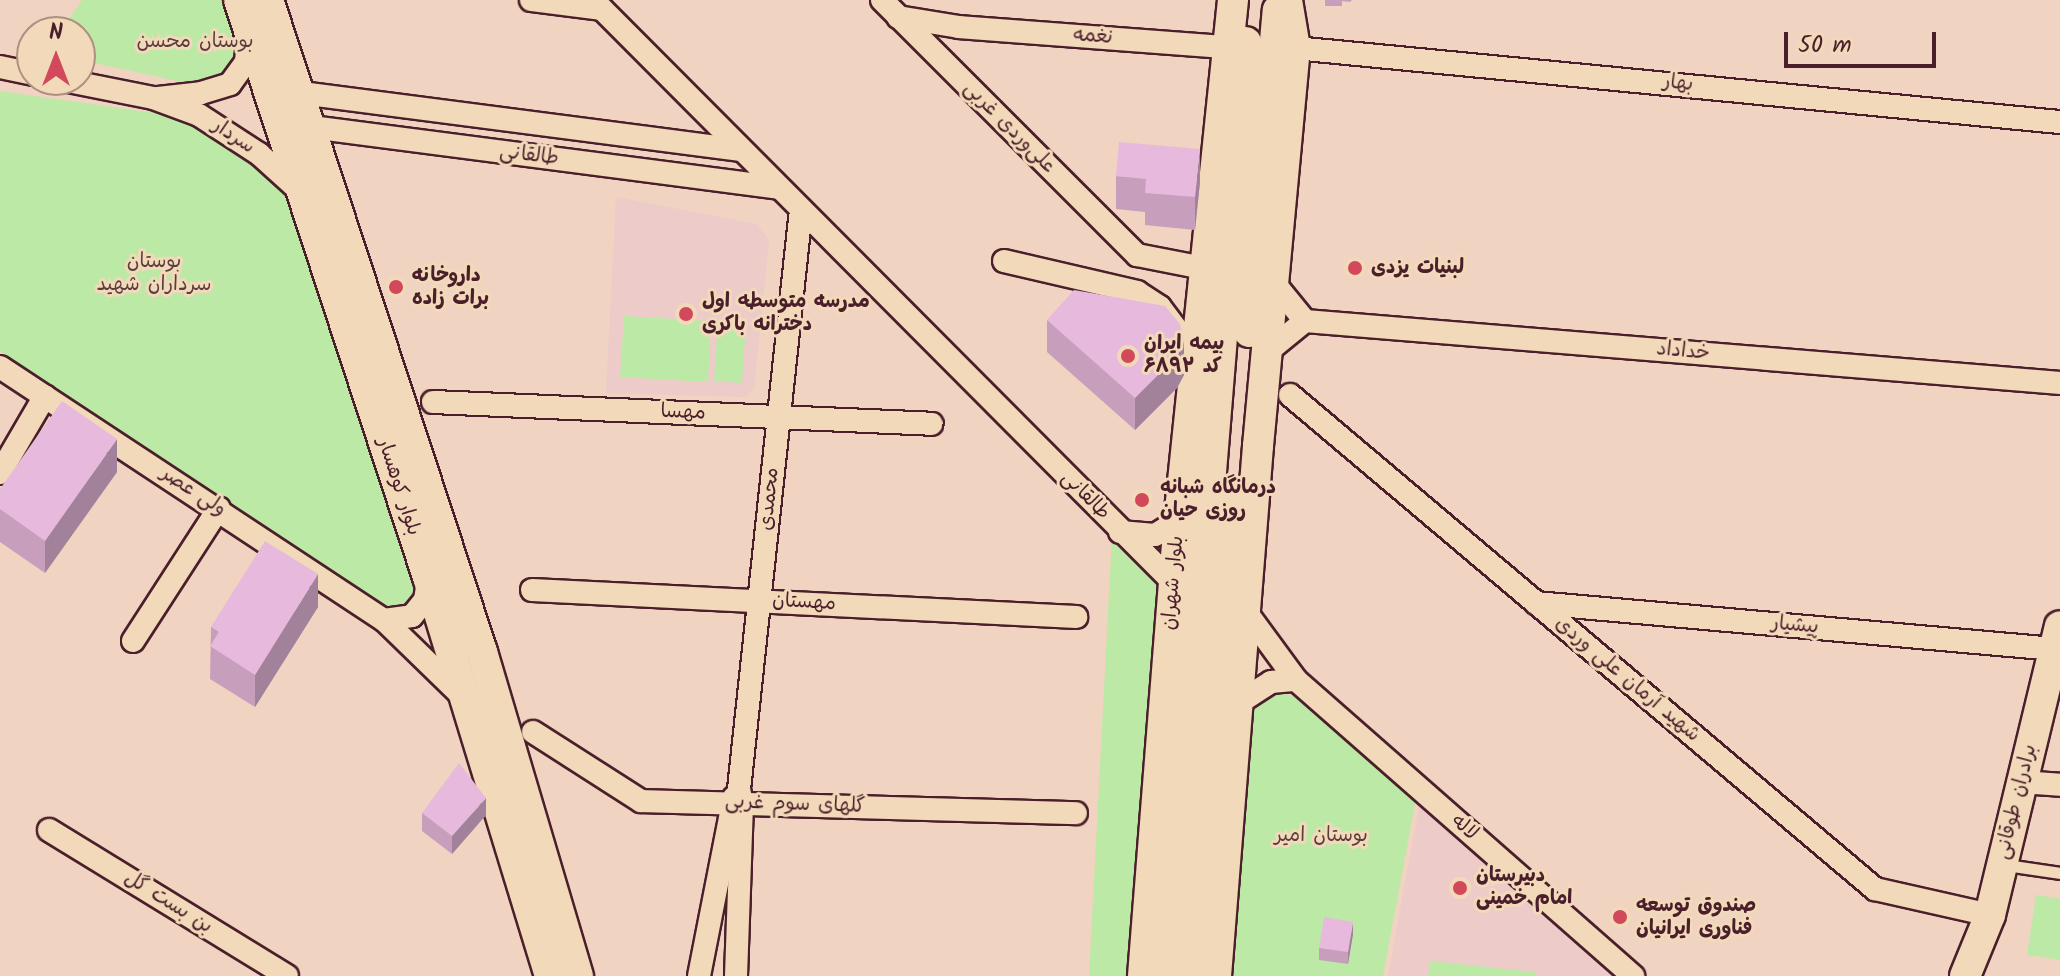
<!DOCTYPE html>
<html>
<head>
<meta charset="utf-8">
<style>
	body { margin:0 }
	#map { position:relative; width:2060px; height:976px; overflow:hidden; background:#f0d3c0; font-family:Kalam,"Playpen Sans Arabic",sans-serif }
	div>[style] { position:absolute }
	[style*='--x'] { left:calc(var(--x)*1px); top:calc(var(--y)*1px); width:calc(var(--w)*1px); rotate:calc(var(--a)*1deg) }
	.built>* { inset:0; background:#edcbc8 }
	.green>* { inset:0; background:#bde9a7 }
	.roads { filter:drop-shadow(2px 0 #4a1f2b) drop-shadow(-2px 0 #4a1f2b) drop-shadow(0 2px #4a1f2b) drop-shadow(0 -2px #4a1f2b) }
	.lane>* { height:11px; margin:-5.5px; padding:0 5.5px; transform-origin:5.5px; border-radius:5.5px; background:#f2d9b9 }
	.street>* { height:22px; margin:-11px; padding:0 11px; transform-origin:11px; border-radius:11px; background:#f2d9b9 }
	.secondary>* { height:30px; margin:-15px; padding:0 15px; transform-origin:15px; border-radius:15px; background:#f2d9b9 }
	.wall>* { inset:0; background:#c79fbd }
	.shaded-wall>* { inset:0; background:#a2829a }
	.building>* { inset:0; background:#e7b9dc }
	.dots>* { width:22px; height:22px; translate:-50% -50%; box-sizing:border-box; border:4px solid #f2d9b9; border-radius:50% }
	span { translate:-50% -50%; white-space:nowrap; text-align:center; line-height:1.15; -webkit-text-stroke:6px #f2d9b9; paint-order:stroke }
	.street-label { font-size:20px; color:#4a1f2b }
	.park-label { font-size:20px; color:#5b3d3e }
	.poi-label { font-size:20px; color:#4a1f2b; font-weight:700 }
	.left { translate:0 -50%; text-align:left }
	.north { position:absolute; left:16px; top:16px; width:80px; height:80px; box-sizing:border-box; background:#f2d9b9; border:2px solid #af8f80; border-radius:50%; rotate:0deg; font-size:22px; font-weight:700; line-height:32px; text-align:center; color:#4a1f2b }
	.north::after { content:''; display:block; margin:auto; width:28px; height:36px; background:#d1495b; clip-path:polygon(50% 0,100% 100%,50% 72%,0 100%) }
	.scale { position:absolute; left:1784px; top:32px; width:152px; height:36px; box-sizing:border-box; border:4px solid #4a1f2b; border-top:0; padding-left:10px; font-size:24px; line-height:28px; white-space:nowrap; color:#4a1f2b; -webkit-text-stroke:6px #f2d9b9; paint-order:stroke }
</style>
</head>
<body>
<div id="map">
	<div class="built">
		<i style="clip-path:polygon(616px 197px,757px 224px,769px 241px,754px 388px,746px 397px,606px 393px)"></i>
		<i style="clip-path:polygon(1420px 801px,1613px 976px,1388px 976px)"></i>
	</div>
	<div class="green">
		<i style="clip-path:polygon(82px 0,228px 0,242px 44px,234px 73px,201px 86px,80px 60px,80px 32px,60px 32px)"></i>
		<i style="clip-path:polygon(0 91px,162px 114px,194px 123px,271px 174px,285px 194px,387px 478px,419px 582px,414px 605px,391px 611px,0 351px)"></i>
		<i style="clip-path:polygon(624px 316px,711px 321px,708px 382px,620px 377px)"></i>
		<i style="clip-path:polygon(718px 320px,746px 322px,742px 383px,714px 381px)"></i>
		<i style="clip-path:polygon(1112px 535px,1152px 574px,1164px 596px,1134px 976px,1089px 976px)"></i>
		<i style="clip-path:polygon(1274px 691px,1303px 699px,1416px 798px,1383px 976px,1222px 976px,1246px 711px)"></i>
		<i style="clip-path:polygon(2036px 895px,2060px 899px,2060px 960px,2027px 955px)"></i>
		<i style="clip-path:polygon(1430px 961px,1535px 972px,1535px 976px,1428px 976px)"></i>
	</div>
	<div class="roads">
		<div class="lane">
			<i style="--x:2006;--y:865;--w:55;--a:8.4"></i>
		</div>
		<div class="street">
			<i style="--x:531;--y:0;--w:71;--a:7.3"></i>
			<i style="--x:593;--y:0;--w:823;--a:45.1"></i>
			<i style="--x:882;--y:0;--w:361;--a:45"></i>
			<i style="--x:1137;--y:255;--w:67;--a:11.1"></i>
			<i style="--x:898;--y:17;--w:62;--a:9.3"></i>
			<i style="--x:959;--y:27;--w:268;--a:4.3"></i>
			<i style="--x:1295;--y:48;--w:769;--a:5.53"></i>
			<i style="--x:0;--y:67;--w:33;--a:12"></i>
			<i style="--x:63;--y:80;--w:92;--a:11.3"></i>
			<i style="--x:153;--y:98;--w:49;--a:20.3"></i>
			<i style="--x:199;--y:115;--w:72;--a:33"></i>
			<i style="--x:259;--y:154;--w:57;--a:42.1"></i>
			<i style="--x:286;--y:91;--w:459;--a:7.4"></i>
			<i style="--x:158;--y:98;--w:43;--a:-6.6"></i>
			<i style="--x:201;--y:93;--w:30;--a:-17"></i>
			<i style="--x:230;--y:84;--w:27;--a:-54"></i>
			<i style="--x:246;--y:62;--w:25;--a:-85"></i>
			<i style="--x:296;--y:125;--w:487;--a:7.4"></i>
			<i style="--x:1004;--y:261;--w:137;--a:13.1"></i>
			<i style="--x:1137;--y:292;--w:27;--a:33"></i>
			<i style="--x:1160;--y:307;--w:26;--a:53"></i>
			<i style="--x:1305;--y:321;--w:758;--a:4.69"></i>
			<i style="--x:1267;--y:352;--w:49;--a:-39.2"></i>
			<i style="--x:1305;--y:321;--w:49;--a:-129.2"></i>
			<i style="--x:0;--y:367;--w:460;--a:33.4"></i>
			<i style="--x:384;--y:620;--w:106;--a:44.2"></i>
			<i style="--x:1290;--y:395;--w:766;--a:40.18"></i>
			<i style="--x:1875;--y:889;--w:118;--a:12.7"></i>
			<i style="--x:433;--y:402;--w:499;--a:2.5"></i>
			<i style="--x:0;--y:473;--w:89;--a:-59.7"></i>
			<i style="--x:1120;--y:532;--w:35;--a:5"></i>
			<i style="--x:1155;--y:535;--w:28;--a:-32"></i>
			<i style="--x:532;--y:590;--w:545;--a:2.84"></i>
			<i style="--x:1536;--y:603;--w:520;--a:5.07"></i>
			<i style="--x:1247;--y:613;--w:83;--a:53.8"></i>
			<i style="--x:1296;--y:680;--w:449;--a:41.3"></i>
			<i style="--x:384;--y:620;--w:28;--a:-8"></i>
			<i style="--x:412;--y:616;--w:21;--a:-51"></i>
			<i style="--x:425;--y:600;--w:20;--a:-81"></i>
			<i style="--x:133;--y:641;--w:158;--a:-57.1"></i>
			<i style="--x:1237;--y:704;--w:40;--a:-32.9"></i>
			<i style="--x:1271;--y:682;--w:25;--a:-5"></i>
			<i style="--x:533;--y:732;--w:128;--a:32.6"></i>
			<i style="--x:641;--y:801;--w:435;--a:1.6"></i>
			<i style="--x:2021;--y:782;--w:39;--a:4"></i>
			<i style="--x:49;--y:830;--w:279;--a:31.5"></i>
			<i style="--x:699;--y:976;--w:182;--a:-78.9"></i>
			<i style="--x:736;--y:976;--w:172;--a:-88"></i>
			<i style="--x:742;--y:804;--w:15;--a:-101"></i>
			<i style="--x:739;--y:789;--w:582;--a:-83.89"></i>
		</div>
		<div class="secondary">
			<i style="--x:239;--y:0;--w:607;--a:71.86"></i>
			<i style="--x:428;--y:577;--w:417;--a:73"></i>
			<i style="--x:268;--y:0;--w:686;--a:71.83"></i>
			<i style="--x:482;--y:652;--w:338;--a:73.5"></i>
			<i style="--x:1249;--y:332;--w:323;--a:-84.9"></i>
			<i style="--x:1143;--y:976;--w:457;--a:-85.5"></i>
			<i style="--x:1179;--y:520;--w:523;--a:-84.07"></i>
			<i style="--x:1170;--y:976;--w:937;--a:-85.35"></i>
			<i style="--x:1194;--y:976;--w:482;--a:-85.1"></i>
			<i style="--x:1216;--y:976;--w:532;--a:-85.47"></i>
			<i style="--x:1258;--y:446;--w:400;--a:-84.7"></i>
			<i style="--x:1295;--y:48;--w:49;--a:-99.5"></i>
			<i style="--x:1965;--y:976;--w:66;--a:-67.7"></i>
			<i style="--x:1990;--y:915;--w:297;--a:-76.4"></i>
		</div>
	</div>
	<div class="wall">
		<i style="clip-path:polygon(1325px 0,1352px 0,1350px 2px,1342px 1px,1342px 6px,1325px 6px)"></i>
		<i style="clip-path:polygon(1116px 176px,1200px 182px,1195px 230px,1145px 225px,1145px 212px,1116px 209px)"></i>
		<i style="clip-path:polygon(1047px 320px,1184px 375px,1177px 388px,1135px 430px,1047px 352px)"></i>
		<i style="clip-path:polygon(117px 472px,45px 573px,0 542px,0 489px)"></i>
		<i style="clip-path:polygon(318px 607px,255px 707px,210px 679px,211px 627px)"></i>
		<i style="clip-path:polygon(422px 813px,486px 815px,452px 854px,422px 831px)"></i>
		<i style="clip-path:polygon(1353px 934px,1348px 964px,1319px 960px,1319px 948px)"></i>
	</div>
	<div class="shaded-wall">
		<i style="clip-path:polygon(1200px 149px,1200px 182px,1195px 230px,1195px 197px)"></i>
		<i style="clip-path:polygon(1184px 342px,1184px 375px,1177px 388px,1135px 430px,1135px 398px)"></i>
		<i style="clip-path:polygon(117px 439px,117px 472px,45px 573px,45px 541px)"></i>
		<i style="clip-path:polygon(318px 574px,318px 607px,255px 707px,255px 675px)"></i>
		<i style="clip-path:polygon(486px 798px,486px 815px,452px 854px,452px 836px)"></i>
		<i style="clip-path:polygon(1353px 922px,1353px 934px,1348px 964px,1348px 952px)"></i>
	</div>
	<div class="building">
		<i style="clip-path:polygon(1119px 142px,1200px 149px,1195px 197px,1145px 193px,1146px 179px,1116px 176px)"></i>
		<i style="clip-path:polygon(1074px 290px,1165px 306px,1180px 324px,1184px 342px,1177px 356px,1135px 398px,1047px 320px)"></i>
		<i style="clip-path:polygon(62px 401px,117px 439px,45px 541px,0 509px,0 489px)"></i>
		<i style="clip-path:polygon(265px 541px,318px 574px,255px 675px,210px 646px,219px 632px,211px 627px)"></i>
		<i style="clip-path:polygon(459px 763px,486px 798px,452px 836px,422px 813px)"></i>
		<i style="clip-path:polygon(1324px 917px,1353px 922px,1348px 952px,1319px 948px)"></i>
	</div>
	<div class="dots">
		<i style="left:1355px;top:268px;background:#d1495b"></i>
		<i style="left:396px;top:287px;background:#d1495b"></i>
		<i style="left:686px;top:314px;background:#d1495b"></i>
		<i style="left:1128px;top:356px;background:#d1495b"></i>
		<i style="left:1142px;top:500px;background:#d1495b"></i>
		<i style="left:1460px;top:888px;background:#d1495b"></i>
		<i style="left:1620px;top:917px;background:#d1495b"></i>
	</div>
	<div class="street-label">
		<span style="left:1093px;top:37px;rotate:4deg">نغمه</span>
		<span style="left:1678px;top:84px;rotate:6deg">بهار</span>
		<span style="left:1009px;top:128px;rotate:45deg">علی‌وردی غربی</span>
		<span style="left:233px;top:137px;rotate:33deg">سردار</span>
		<span style="left:529px;top:156px;rotate:7deg">طالقانی</span>
		<span style="left:1683px;top:352px;rotate:5deg">خداداد</span>
		<span style="left:683px;top:413px;rotate:2deg">مهسا</span>
		<span style="left:398px;top:487px;rotate:72deg">بلوار کوهسار</span>
		<span style="left:193px;top:492px;rotate:33deg">ولی عصر</span>
		<span style="left:1085px;top:496px;rotate:45deg">طالقانی</span>
		<span style="left:770px;top:499px;rotate:-84deg">محمدی</span>
		<span style="left:1174px;top:583px;rotate:-85deg">بلوار شهران</span>
		<span style="left:804px;top:603px;rotate:3deg">مهستان</span>
		<span style="left:1795px;top:626px;rotate:5deg">پیشیار</span>
		<span style="left:1627px;top:680px;rotate:40deg">شهید آرمان علی وردی</span>
		<span style="left:2017px;top:802px;rotate:-76deg">برادران طوقانی</span>
		<span style="left:795px;top:805px;rotate:2deg">گلهای سوم غربی</span>
		<span style="left:1464px;top:828px;rotate:41deg">لاله</span>
		<span style="left:168px;top:903px;rotate:32deg">بن بست گل</span>
	</div>
	<div class="park-label">
		<span style="left:195px;top:42px">بوستان محسن</span>
		<span style="left:154px;top:274px">بوستان<br>سرداران شهید</span>
		<span style="left:1321px;top:836px">بوستان امیر</span>
	</div>
	<div class="poi-label">
		<span class="left" style="left:1371px;top:268px">لبنیات یزدی</span>
		<span class="left" style="left:412px;top:288px">داروخانه<br>برات زاده</span>
		<span class="left" style="left:702px;top:314px">مدرسه متوسطه اول<br>دخترانه باکری</span>
		<span class="left" style="left:1144px;top:356px">بیمه ایران<br>کد ۶۸۹۲</span>
		<span class="left" style="left:1160px;top:500px">درمانگاه شبانه<br>روزی حیان</span>
		<span class="left" style="left:1476px;top:888px">دبیرستان<br>امام خمینی</span>
		<span class="left" style="left:1636px;top:918px">صندوق توسعه<br>فناوری ایرانیان</span>
	</div>
	<div class="north">N</div>
	<div class="scale">50 m</div>
</div>
</body>
</html>
